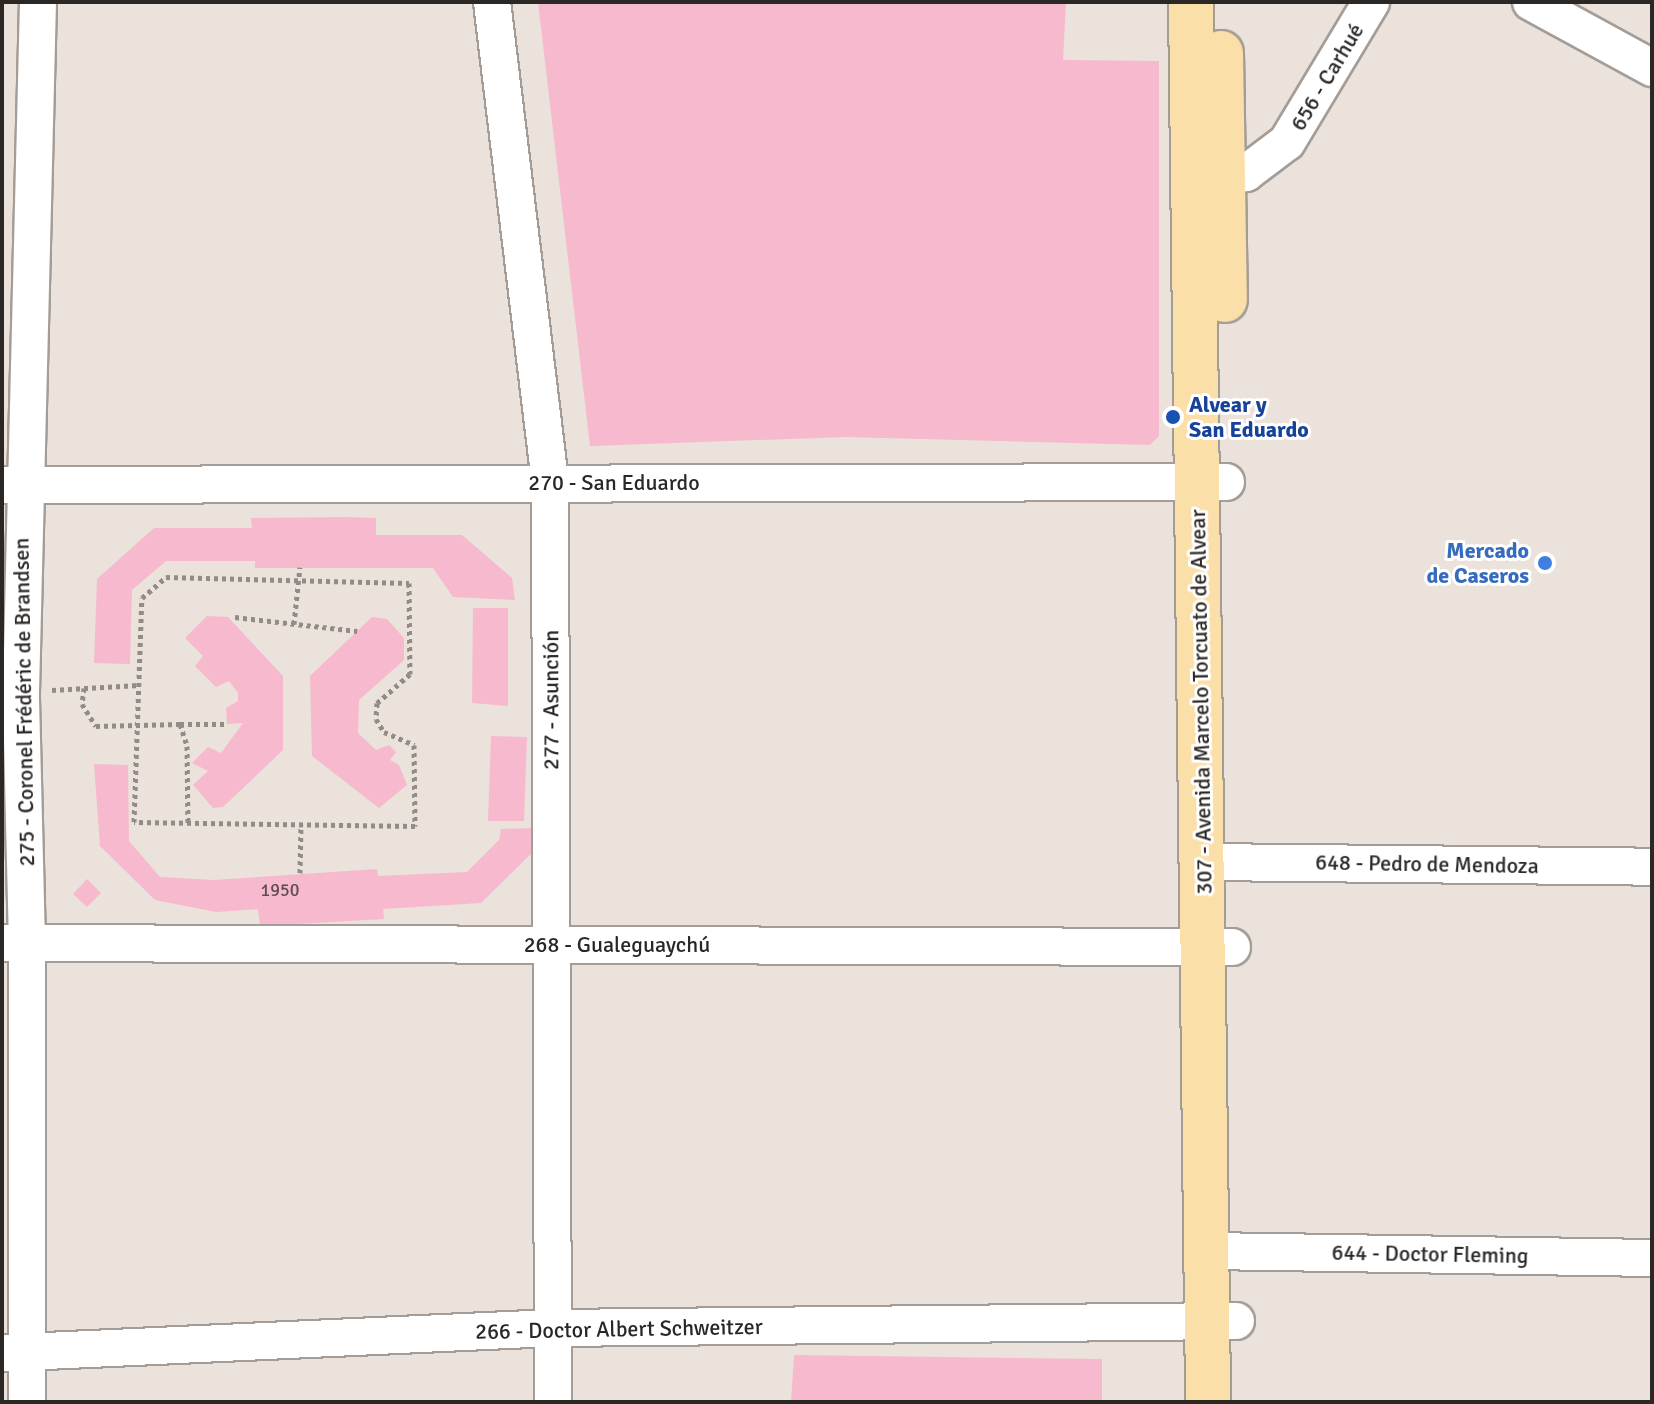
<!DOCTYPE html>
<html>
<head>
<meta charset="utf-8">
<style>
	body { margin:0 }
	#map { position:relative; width:1654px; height:1404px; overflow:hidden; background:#eae2db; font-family:Signika,sans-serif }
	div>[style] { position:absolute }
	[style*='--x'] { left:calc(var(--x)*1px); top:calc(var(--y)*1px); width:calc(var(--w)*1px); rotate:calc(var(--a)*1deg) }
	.building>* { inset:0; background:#f7b9ce }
	.path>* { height:5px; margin-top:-2.5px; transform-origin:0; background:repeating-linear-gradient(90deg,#928c87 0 4px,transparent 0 8px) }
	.roads { filter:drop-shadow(2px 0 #a49c96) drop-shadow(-2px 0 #a49c96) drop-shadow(0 2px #a49c96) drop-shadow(0 -2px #a49c96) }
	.minor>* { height:36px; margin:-18px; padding:0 18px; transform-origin:18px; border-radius:18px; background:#fff }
	.major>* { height:44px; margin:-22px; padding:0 22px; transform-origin:22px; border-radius:22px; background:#fbdfa9 }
	.dots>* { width:22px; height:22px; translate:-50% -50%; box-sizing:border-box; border:4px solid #fff; border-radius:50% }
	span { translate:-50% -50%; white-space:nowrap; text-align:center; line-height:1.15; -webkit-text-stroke:6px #fff; paint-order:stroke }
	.number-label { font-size:18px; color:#5d4c4f }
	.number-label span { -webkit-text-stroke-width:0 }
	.street-label { font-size:22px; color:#2a2725 }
	.transit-label { font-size:22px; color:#164399; font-weight:700 }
	.left { translate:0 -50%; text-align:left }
	.shop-label { font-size:22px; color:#366cbe; font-weight:700 }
	.right { translate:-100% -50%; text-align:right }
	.frame { position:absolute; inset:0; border:4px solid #2a2725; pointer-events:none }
</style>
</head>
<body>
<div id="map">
	<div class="building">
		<i style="clip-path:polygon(538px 2px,1066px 2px,1063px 60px,1159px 61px,1159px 436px,1150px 445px,845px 437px,590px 446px)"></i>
		<i style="clip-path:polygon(348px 517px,376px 518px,376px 535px,462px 535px,512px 578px,515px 600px,453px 597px,433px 568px,255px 568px,255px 561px,166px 561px,132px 590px,130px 664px,94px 663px,97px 579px,154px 528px,252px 528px,251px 518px)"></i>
		<i style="clip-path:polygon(473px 608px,508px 608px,508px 706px,472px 703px)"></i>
		<i style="clip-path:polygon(207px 616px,228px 617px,283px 676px,283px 750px,223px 807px,213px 808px,193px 785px,208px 771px,192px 763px,208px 747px,221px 753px,243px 723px,227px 724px,226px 708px,238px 701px,238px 693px,229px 681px,216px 687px,195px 666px,203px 656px,185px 638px)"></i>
		<i style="clip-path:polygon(372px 617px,387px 619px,404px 638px,404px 660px,359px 700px,358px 733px,376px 750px,389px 745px,396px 752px,390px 760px,399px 765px,407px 785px,379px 808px,312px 756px,310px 676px)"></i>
		<i style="clip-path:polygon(491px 736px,527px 737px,524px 821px,488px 821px)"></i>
		<i style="clip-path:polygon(94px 764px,128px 765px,129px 841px,160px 877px,214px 880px,377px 869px,378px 876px,467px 872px,499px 840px,501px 829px,537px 828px,535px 850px,481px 903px,383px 909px,384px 919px,260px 926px,258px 909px,216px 912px,155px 900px,100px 846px)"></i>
		<i style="clip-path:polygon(87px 879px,101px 893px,87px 907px,73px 894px)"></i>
		<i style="clip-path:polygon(794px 1355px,1102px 1359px,1102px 1402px,791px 1402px)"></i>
	</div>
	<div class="path">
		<i style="--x:166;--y:577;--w:243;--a:1.4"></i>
		<i style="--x:409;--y:583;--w:91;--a:89.4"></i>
		<i style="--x:410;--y:674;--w:44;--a:138.7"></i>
		<i style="--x:377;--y:703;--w:16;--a:94"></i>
		<i style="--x:376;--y:719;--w:15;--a:58"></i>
		<i style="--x:384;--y:732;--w:33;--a:23"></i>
		<i style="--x:414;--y:745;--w:81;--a:89.3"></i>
		<i style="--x:415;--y:826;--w:281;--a:-179.2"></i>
		<i style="--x:134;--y:822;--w:224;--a:-88"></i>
		<i style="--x:142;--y:598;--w:32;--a:-41"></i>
		<i style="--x:235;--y:617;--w:123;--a:6.5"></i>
		<i style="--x:294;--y:624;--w:57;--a:-84"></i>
		<i style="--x:84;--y:688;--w:16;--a:97"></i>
		<i style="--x:82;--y:704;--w:26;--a:58"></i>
		<i style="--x:96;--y:726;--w:84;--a:-1.4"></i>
		<i style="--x:180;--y:724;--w:23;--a:72"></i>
		<i style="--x:187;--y:746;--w:77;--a:89.3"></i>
		<i style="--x:52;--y:690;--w:87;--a:-3.3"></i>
		<i style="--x:180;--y:724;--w:47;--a:0"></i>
		<i style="--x:300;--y:873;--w:48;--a:-88.8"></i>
	</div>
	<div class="roads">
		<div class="minor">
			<i style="--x:492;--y:2;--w:485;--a:83.1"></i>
			<i style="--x:550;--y:484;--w:918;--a:89.81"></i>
			<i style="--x:1531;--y:2;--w:138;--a:28.6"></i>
			<i style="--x:1196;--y:181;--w:51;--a:-9.1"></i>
			<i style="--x:1246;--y:173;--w:51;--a:-37.1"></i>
			<i style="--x:1287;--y:142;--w:163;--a:-59"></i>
			<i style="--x:2;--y:485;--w:1224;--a:-0.14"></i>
			<i style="--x:1203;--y:862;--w:449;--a:0.6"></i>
			<i style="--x:2;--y:943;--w:1230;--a:0.19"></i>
			<i style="--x:1208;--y:1251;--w:444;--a:0.9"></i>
			<i style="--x:2;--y:1353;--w:552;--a:-2.6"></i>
			<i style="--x:553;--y:1328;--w:683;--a:-0.59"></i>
			<i style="--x:27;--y:1402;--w:458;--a:-90"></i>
			<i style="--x:27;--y:944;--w:252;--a:-91.4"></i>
			<i style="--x:21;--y:692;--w:690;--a:-88.59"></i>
		</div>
		<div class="major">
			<i style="--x:1191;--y:2;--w:1400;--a:89.3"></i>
			<i style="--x:1221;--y:53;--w:247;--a:89.1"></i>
		</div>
	</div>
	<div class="dots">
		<i style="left:1173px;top:417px;background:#1a4fb4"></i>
		<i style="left:1545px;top:563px;background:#3f7fe0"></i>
	</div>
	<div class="number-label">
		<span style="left:280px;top:890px">1950</span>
	</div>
	<div class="street-label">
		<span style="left:1327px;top:77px;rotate:-59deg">656 - Carhué</span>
		<span style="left:614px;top:483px">270 - San Eduardo</span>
		<span style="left:551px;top:700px;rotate:-90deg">277 - Asunción</span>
		<span style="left:24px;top:702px;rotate:-91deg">275 - Coronel Frédéric de Brandsen</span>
		<span style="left:1201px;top:702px;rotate:-91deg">307 - Avenida Marcelo Torcuato de Alvear</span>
		<span style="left:1427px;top:864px;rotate:1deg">648 - Pedro de Mendoza</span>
		<span style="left:617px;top:945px">268 - Gualeguaychú</span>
		<span style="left:1430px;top:1254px;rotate:1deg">644 - Doctor Fleming</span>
		<span style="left:619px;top:1329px;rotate:-1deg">266 - Doctor Albert Schweitzer</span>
	</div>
	<div class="transit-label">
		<span class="left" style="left:1189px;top:417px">Alvear y<br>San Eduardo</span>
	</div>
	<div class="shop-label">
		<span class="right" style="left:1529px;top:563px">Mercado<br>de Caseros</span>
	</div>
	<div class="frame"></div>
</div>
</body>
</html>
